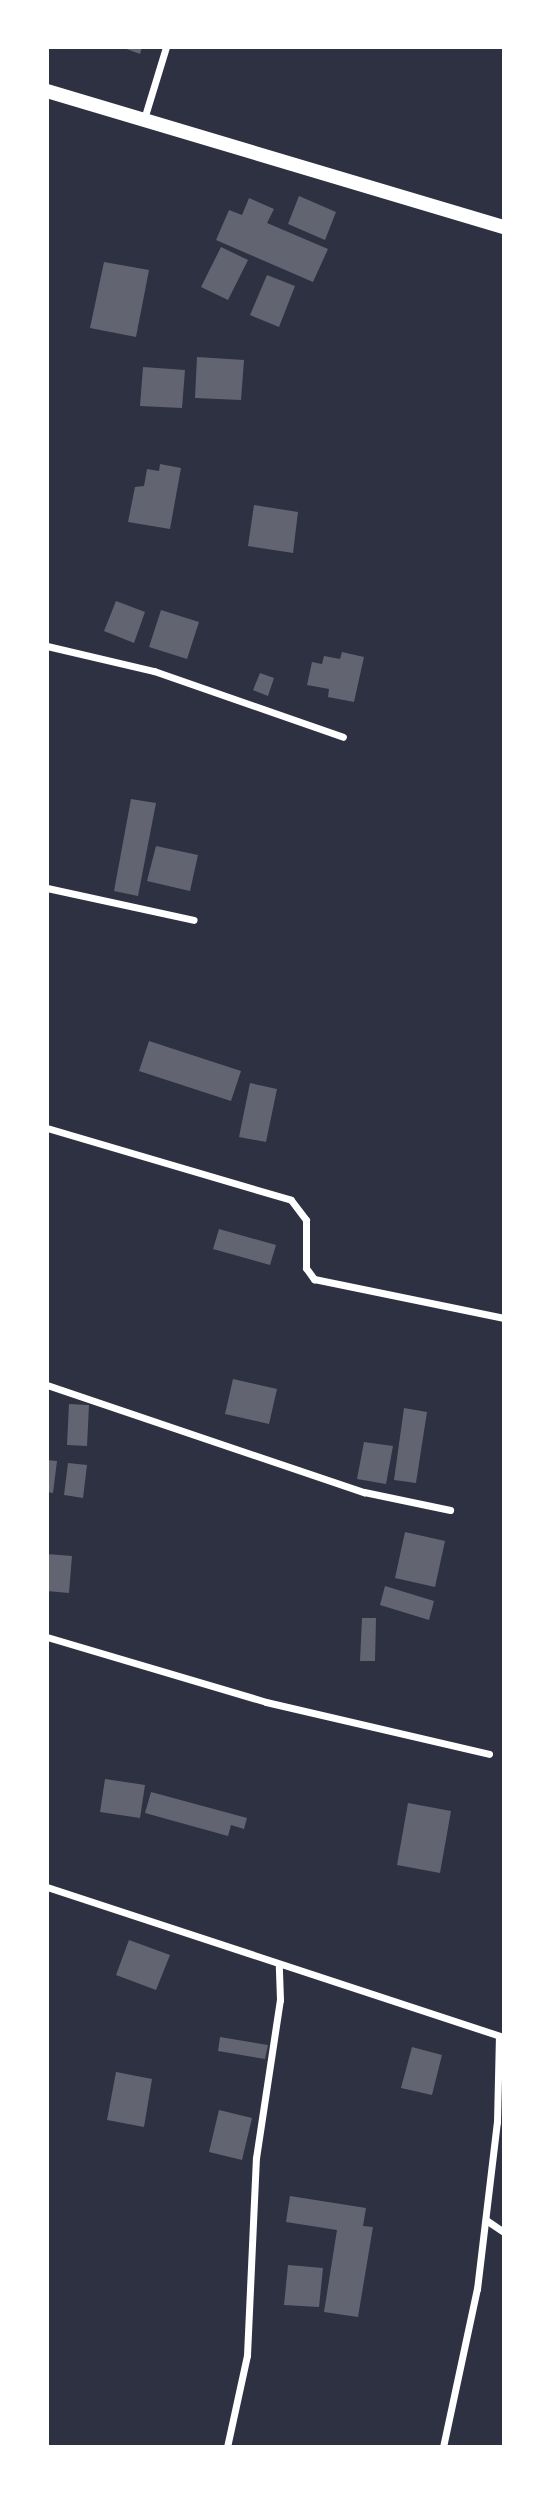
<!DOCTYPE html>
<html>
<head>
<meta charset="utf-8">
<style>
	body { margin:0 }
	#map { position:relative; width:551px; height:2494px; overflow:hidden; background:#2d3142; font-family:Quicksand,sans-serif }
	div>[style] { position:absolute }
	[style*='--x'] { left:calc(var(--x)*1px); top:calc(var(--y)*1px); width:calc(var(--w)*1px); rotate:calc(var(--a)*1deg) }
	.building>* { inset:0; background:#626471 }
	.minor>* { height:7px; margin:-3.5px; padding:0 3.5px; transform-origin:3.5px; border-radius:3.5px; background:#fff }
	.secondary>* { height:14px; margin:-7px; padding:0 7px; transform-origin:7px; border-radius:7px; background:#fff }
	span { translate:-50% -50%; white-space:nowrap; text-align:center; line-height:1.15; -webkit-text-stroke:7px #fff; paint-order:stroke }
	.frame { position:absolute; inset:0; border:49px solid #fff; pointer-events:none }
</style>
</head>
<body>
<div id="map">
	<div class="building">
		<i style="clip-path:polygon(121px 47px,142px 47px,140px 54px)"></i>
		<i style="clip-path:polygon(299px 196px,336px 212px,325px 240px,288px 224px)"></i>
		<i style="clip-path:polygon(249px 198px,274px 209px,267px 223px,328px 249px,313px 282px,216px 240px,229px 210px,242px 215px)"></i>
		<i style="clip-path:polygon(221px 247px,248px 260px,228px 300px,201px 287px)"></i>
		<i style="clip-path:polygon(104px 262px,149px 270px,136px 337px,90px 328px)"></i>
		<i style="clip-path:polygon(267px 275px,295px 286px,279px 327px,250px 315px)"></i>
		<i style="clip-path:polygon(197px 357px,244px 360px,241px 400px,195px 398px)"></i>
		<i style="clip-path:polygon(143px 367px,185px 370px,182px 408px,140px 406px)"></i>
		<i style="clip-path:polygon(160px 464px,181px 468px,170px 529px,128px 522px,135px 487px,144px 486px,147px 469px,159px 471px)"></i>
		<i style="clip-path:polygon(254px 505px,298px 512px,293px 553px,248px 546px)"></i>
		<i style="clip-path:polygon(116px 601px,145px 612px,134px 643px,104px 631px)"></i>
		<i style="clip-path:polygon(161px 610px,199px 622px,187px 659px,149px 647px)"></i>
		<i style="clip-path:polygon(342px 652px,364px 657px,354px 702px,328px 697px,329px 689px,307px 685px,312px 662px,322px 664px,324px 656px,340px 659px)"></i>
		<i style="clip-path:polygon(260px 673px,274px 678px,268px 696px,253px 690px)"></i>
		<i style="clip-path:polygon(131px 799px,156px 803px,138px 896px,114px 891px)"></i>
		<i style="clip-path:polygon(156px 846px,198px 855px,190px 891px,147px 881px)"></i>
		<i style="clip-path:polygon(149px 1041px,241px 1071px,231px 1101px,139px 1071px)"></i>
		<i style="clip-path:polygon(250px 1083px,277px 1089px,266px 1142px,239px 1137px)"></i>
		<i style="clip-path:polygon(219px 1229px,276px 1245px,270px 1265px,213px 1249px)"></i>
		<i style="clip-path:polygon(233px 1379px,277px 1389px,269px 1424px,225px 1414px)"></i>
		<i style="clip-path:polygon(69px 1404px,89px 1405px,87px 1446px,67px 1445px)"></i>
		<i style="clip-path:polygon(404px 1408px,427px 1412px,416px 1483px,394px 1480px)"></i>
		<i style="clip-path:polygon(364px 1442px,393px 1446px,386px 1484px,357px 1479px)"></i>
		<i style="clip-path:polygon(47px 1460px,57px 1461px,53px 1493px,47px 1492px)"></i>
		<i style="clip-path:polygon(68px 1463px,87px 1465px,83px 1498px,64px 1495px)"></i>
		<i style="clip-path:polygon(405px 1532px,445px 1541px,435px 1587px,395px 1578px)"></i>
		<i style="clip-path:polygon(47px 1554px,72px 1556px,69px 1593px,47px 1591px)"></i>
		<i style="clip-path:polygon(385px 1586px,434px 1601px,429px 1620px,380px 1605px)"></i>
		<i style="clip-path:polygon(362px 1618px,376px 1618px,375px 1661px,360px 1661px)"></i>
		<i style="clip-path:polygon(105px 1779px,145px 1785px,140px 1818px,100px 1812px)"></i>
		<i style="clip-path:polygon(151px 1792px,247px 1818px,244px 1829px,231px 1825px,228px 1836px,145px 1813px)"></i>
		<i style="clip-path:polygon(408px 1803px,451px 1811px,440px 1873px,397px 1865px)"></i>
		<i style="clip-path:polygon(129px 1940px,170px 1955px,156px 1990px,116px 1975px)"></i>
		<i style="clip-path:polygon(220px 2037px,268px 2045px,265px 2059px,218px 2051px)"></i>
		<i style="clip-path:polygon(412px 2047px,442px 2055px,432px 2095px,401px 2088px)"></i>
		<i style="clip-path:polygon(116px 2072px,152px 2079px,144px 2127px,107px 2120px)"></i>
		<i style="clip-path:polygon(219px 2110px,252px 2118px,242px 2160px,209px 2152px)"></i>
		<i style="clip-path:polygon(290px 2196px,366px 2208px,363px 2226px,373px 2227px,358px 2317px,324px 2312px,337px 2230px,286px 2222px)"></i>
		<i style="clip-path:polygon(288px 2265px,323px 2268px,319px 2307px,284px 2305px)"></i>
	</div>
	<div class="minor">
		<i style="--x:144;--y:119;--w:75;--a:-73"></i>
		<i style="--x:47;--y:646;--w:110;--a:13.2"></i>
		<i style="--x:154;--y:671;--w:200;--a:19.2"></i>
		<i style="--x:47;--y:888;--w:150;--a:12.3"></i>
		<i style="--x:47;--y:1128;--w:254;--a:16.4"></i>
		<i style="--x:291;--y:1200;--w:25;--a:53"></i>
		<i style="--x:306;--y:1220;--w:48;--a:90"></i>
		<i style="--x:306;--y:1268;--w:14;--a:54"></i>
		<i style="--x:314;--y:1279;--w:194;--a:11.6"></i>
		<i style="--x:47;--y:1385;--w:335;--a:18.7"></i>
		<i style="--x:364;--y:1492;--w:88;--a:11.8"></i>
		<i style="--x:47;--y:1637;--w:228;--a:16.5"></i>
		<i style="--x:266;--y:1702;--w:229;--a:13.1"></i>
		<i style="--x:47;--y:1887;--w:481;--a:18.2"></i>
		<i style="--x:486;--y:2220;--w:22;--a:34"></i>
		<i style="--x:227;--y:2447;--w:94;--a:-77.7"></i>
		<i style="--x:247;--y:2355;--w:197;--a:-87.4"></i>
		<i style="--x:256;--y:2158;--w:160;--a:-81.4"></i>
		<i style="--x:280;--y:2000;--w:34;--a:-92"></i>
		<i style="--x:443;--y:2447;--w:162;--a:-77.9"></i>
		<i style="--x:477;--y:2289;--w:168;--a:-83.2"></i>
		<i style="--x:497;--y:2122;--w:86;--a:-88.7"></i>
	</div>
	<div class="secondary">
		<i style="--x:47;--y:91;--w:477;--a:16.6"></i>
	</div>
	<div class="frame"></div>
</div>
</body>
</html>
